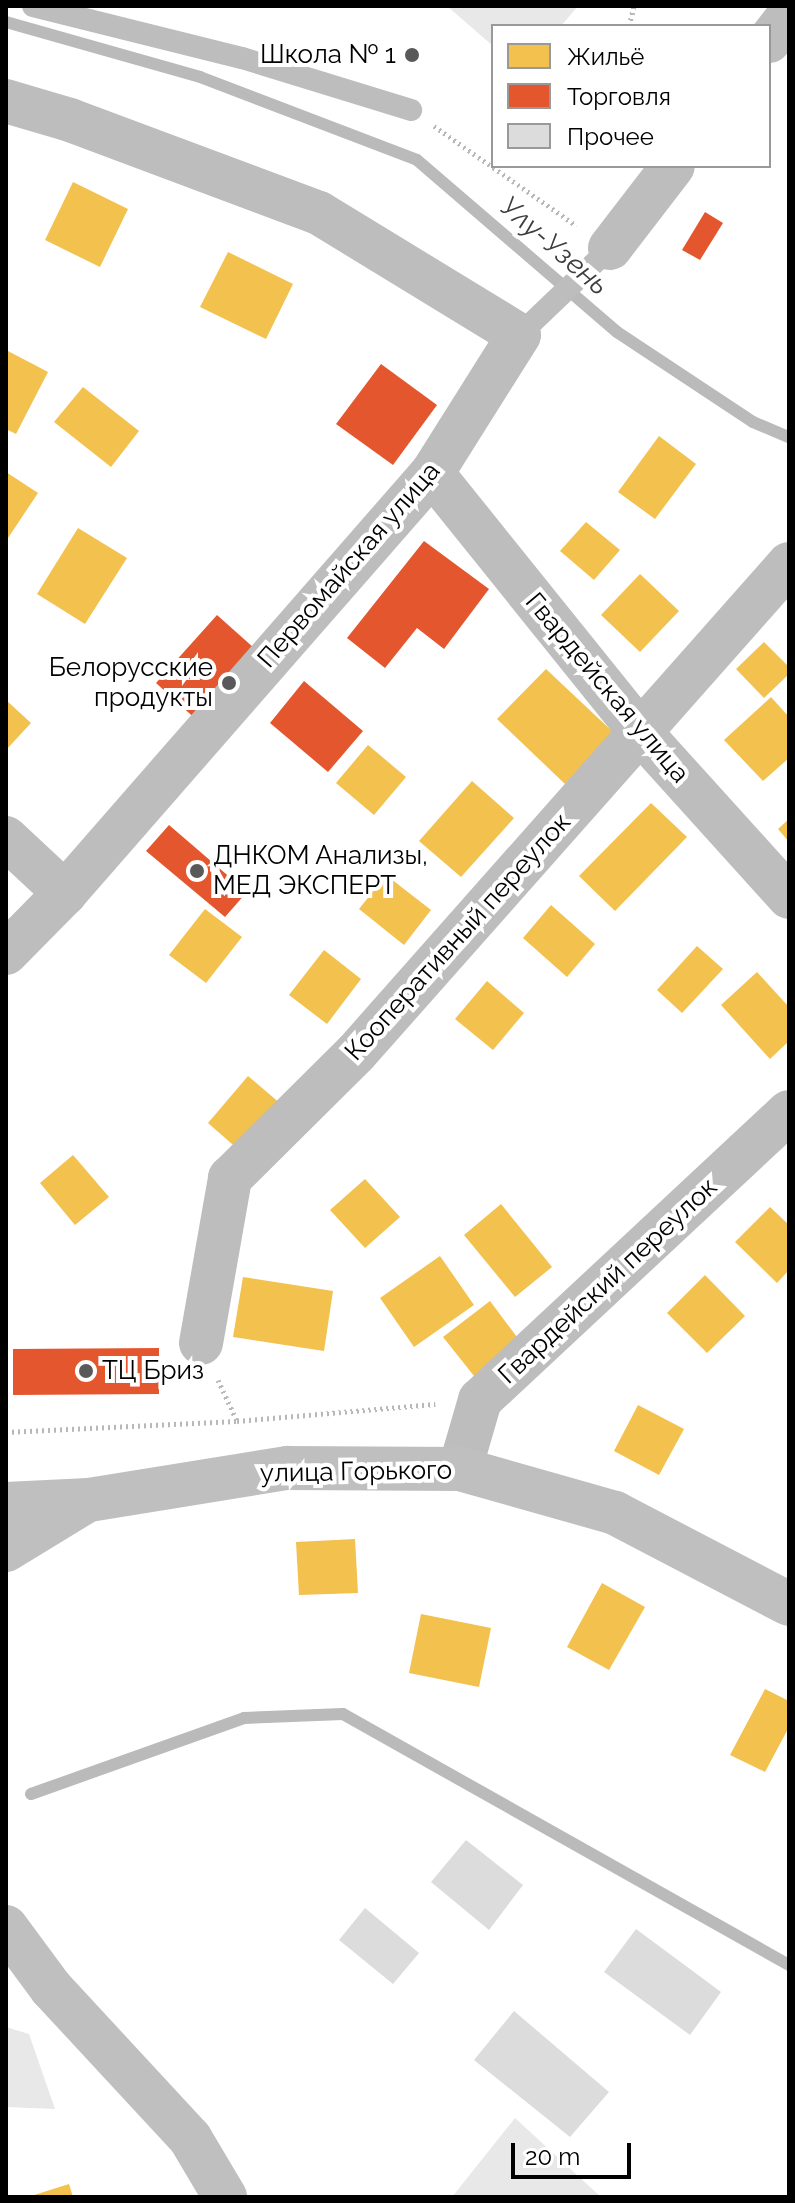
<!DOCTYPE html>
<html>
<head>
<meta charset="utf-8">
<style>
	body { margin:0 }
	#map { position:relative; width:795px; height:2203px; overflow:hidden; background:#fff; font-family:Raleway,sans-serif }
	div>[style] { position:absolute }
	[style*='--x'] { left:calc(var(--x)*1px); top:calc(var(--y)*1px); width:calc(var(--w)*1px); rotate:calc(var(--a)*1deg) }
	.green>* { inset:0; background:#e8e8e8 }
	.homes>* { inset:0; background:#f2c14e }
	.shops>* { inset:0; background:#e4572e }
	.stream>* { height:12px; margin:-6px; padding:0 6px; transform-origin:6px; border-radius:6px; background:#bababa }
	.building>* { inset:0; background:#dcdcdc }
	.path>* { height:5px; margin-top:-2.5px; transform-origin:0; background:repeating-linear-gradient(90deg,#b8b8b8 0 2px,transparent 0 6px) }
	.lane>* { height:22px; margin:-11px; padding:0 11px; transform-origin:11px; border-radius:11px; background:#bdbdbd }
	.street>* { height:44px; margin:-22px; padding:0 22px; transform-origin:22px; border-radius:22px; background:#bdbdbd }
	.secondary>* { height:44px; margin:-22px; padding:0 22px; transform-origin:22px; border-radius:22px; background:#bfbfbf }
	.dots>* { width:22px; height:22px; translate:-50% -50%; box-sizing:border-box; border:4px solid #fff; border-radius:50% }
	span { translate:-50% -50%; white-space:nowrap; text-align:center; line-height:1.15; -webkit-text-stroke:8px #fff; paint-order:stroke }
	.poi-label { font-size:26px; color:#000 }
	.right { translate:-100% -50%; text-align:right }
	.left { translate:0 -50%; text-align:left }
	.street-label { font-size:26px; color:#000 }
	.water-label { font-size:28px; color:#3e3e3e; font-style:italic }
	.frame { position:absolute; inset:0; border:8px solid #000; pointer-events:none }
	.legend { position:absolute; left:491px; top:24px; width:280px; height:144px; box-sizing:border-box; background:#fff; border:2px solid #999; margin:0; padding:10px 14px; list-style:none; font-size:24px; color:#000 }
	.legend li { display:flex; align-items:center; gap:16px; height:40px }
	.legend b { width:40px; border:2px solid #999 }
	.scale { position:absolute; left:511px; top:2143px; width:120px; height:36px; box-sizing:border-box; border:4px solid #000; border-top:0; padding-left:10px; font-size:24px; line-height:28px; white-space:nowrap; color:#000; -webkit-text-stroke:6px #fff; paint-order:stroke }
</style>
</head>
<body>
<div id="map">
	<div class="green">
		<i style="clip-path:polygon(447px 6px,578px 6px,561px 26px,493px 26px,493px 46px)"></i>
		<i style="clip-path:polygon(6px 2027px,29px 2034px,55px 2109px,6px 2107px)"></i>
		<i style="clip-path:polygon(515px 2118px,601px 2197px,452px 2197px)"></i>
	</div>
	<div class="homes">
		<i style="clip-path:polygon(73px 182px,128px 209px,100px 267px,45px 240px)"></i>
		<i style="clip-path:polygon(228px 252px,293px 284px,266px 339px,200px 307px)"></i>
		<i style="clip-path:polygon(6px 350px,48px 372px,16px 434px,6px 429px)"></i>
		<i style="clip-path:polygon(83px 387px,139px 431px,111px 467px,54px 422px)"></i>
		<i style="clip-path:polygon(659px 436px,696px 464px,655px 519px,618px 492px)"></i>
		<i style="clip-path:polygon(6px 472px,38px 493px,6px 541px)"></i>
		<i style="clip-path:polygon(586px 522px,620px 550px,594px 580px,560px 551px)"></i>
		<i style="clip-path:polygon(78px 528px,127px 558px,85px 624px,37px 594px)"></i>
		<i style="clip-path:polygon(640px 574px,679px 611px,640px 652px,601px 615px)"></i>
		<i style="clip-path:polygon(764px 642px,789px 667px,789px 674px,764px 698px,736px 669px)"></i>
		<i style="clip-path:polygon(546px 669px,614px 733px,565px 784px,497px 719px)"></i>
		<i style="clip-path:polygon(771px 697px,789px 717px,789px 758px,763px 781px,724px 740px)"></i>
		<i style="clip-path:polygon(6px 700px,31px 723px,6px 750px)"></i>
		<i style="clip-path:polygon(368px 745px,406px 777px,374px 815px,336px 783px)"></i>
		<i style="clip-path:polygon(472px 781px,514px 818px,461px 877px,419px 841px)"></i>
		<i style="clip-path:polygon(651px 803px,687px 837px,615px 911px,579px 876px)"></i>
		<i style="clip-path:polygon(789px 819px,789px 842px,778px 829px)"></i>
		<i style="clip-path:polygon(386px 875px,431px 910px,404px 945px,359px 909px)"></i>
		<i style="clip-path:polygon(551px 905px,595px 944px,567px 977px,523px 938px)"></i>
		<i style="clip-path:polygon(205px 909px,242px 937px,206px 983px,169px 955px)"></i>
		<i style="clip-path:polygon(697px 946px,723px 969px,682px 1013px,657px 990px)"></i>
		<i style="clip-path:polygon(324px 950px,361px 979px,327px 1024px,289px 995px)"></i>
		<i style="clip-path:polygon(757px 972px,789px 1007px,789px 1041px,770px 1059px,721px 1005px)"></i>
		<i style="clip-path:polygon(487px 981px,524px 1013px,493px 1050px,455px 1019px)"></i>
		<i style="clip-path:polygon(248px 1076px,282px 1105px,240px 1151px,208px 1123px)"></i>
		<i style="clip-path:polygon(73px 1155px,109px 1197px,75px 1225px,40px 1183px)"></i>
		<i style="clip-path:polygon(365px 1179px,400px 1217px,365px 1248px,330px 1210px)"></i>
		<i style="clip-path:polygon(501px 1204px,552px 1267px,515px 1297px,464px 1235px)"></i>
		<i style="clip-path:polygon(770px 1207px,789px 1225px,789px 1270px,777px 1283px,735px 1242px)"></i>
		<i style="clip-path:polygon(440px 1256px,474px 1305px,414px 1347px,380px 1298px)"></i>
		<i style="clip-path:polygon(705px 1275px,745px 1316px,707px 1353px,667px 1313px)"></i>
		<i style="clip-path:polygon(243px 1277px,333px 1291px,324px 1351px,233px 1337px)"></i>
		<i style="clip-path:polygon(490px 1301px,523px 1345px,478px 1381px,443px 1337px)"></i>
		<i style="clip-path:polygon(638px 1405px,684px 1429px,659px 1475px,614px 1451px)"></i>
		<i style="clip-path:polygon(355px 1539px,358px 1593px,299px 1595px,296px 1542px)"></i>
		<i style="clip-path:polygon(602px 1583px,645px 1607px,609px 1670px,567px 1647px)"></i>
		<i style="clip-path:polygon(421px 1614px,491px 1628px,479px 1687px,409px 1673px)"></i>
		<i style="clip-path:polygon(765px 1689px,789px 1701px,789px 1727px,765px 1772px,730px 1755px)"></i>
		<i style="clip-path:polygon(69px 2184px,73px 2197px,31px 2197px,31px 2196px)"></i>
	</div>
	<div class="shops">
		<i style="clip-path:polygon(705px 212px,723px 223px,700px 260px,682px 250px)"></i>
		<i style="clip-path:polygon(381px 364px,437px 405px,393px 465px,336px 424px)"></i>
		<i style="clip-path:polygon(424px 541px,489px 589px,444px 649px,417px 628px,385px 668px,347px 638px)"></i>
		<i style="clip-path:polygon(217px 615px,262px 655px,200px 723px,156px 683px)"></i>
		<i style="clip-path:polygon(304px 681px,363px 731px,328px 772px,270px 723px)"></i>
		<i style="clip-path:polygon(169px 825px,247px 892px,225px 917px,146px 851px)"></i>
		<i style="clip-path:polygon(159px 1348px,159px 1394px,13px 1395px,13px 1349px)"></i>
	</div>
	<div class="stream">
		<i style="--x:6;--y:22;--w:202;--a:15.8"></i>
		<i style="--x:200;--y:77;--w:232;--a:20.9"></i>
		<i style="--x:417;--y:160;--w:264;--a:40.7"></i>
		<i style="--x:617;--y:332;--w:163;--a:33.5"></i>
		<i style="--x:753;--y:422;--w:39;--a:23"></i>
		<i style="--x:31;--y:1794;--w:226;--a:-19.6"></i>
		<i style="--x:244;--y:1718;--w:99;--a:-2.3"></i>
		<i style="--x:343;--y:1714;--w:512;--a:29.37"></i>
	</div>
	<div class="building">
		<i style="clip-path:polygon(466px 1840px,523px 1885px,489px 1930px,431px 1882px)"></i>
		<i style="clip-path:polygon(365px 1908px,419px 1953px,393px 1984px,339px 1940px)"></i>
		<i style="clip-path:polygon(636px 1929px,721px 1992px,690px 2035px,604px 1972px)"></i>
		<i style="clip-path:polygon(514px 2011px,609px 2092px,570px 2137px,474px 2060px)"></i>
	</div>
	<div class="path">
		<i style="--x:629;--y:26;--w:21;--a:-76"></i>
		<i style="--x:434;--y:126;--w:174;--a:35"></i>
		<i style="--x:218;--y:1380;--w:45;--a:65.1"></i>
		<i style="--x:6;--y:1432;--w:231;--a:-2.7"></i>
		<i style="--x:237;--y:1421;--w:199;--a:-4.9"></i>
	</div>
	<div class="lane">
		<i style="--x:33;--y:6;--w:215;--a:14"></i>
		<i style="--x:242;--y:58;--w:177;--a:17.1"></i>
		<i style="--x:519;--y:335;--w:126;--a:-43.7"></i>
	</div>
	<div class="street">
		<i style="--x:769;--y:41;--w:33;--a:-52"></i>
		<i style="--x:6;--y:101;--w:67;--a:16.5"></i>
		<i style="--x:70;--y:120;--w:266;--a:20.5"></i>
		<i style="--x:319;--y:213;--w:234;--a:31.4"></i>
		<i style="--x:519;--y:335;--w:163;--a:122.2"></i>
		<i style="--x:432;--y:473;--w:558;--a:131.15"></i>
		<i style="--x:65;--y:893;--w:84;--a:134.5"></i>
		<i style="--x:610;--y:248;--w:103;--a:-52.5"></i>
		<i style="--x:432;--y:473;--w:334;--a:51.2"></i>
		<i style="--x:641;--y:733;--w:221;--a:47.9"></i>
		<i style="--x:6;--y:838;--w:81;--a:43"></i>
		<i style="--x:201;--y:1343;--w:168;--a:-80"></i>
		<i style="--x:230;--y:1178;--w:177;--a:-44.8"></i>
		<i style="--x:356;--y:1053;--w:653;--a:-48.48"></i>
		<i style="--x:460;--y:1469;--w:72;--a:-73.8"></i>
		<i style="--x:480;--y:1400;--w:422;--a:-43"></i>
	</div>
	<div class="secondary">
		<i style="--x:6;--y:1504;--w:83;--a:-2.8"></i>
		<i style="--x:89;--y:1500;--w:201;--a:-9.2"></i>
		<i style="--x:287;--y:1468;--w:173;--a:0.3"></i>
		<i style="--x:460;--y:1469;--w:161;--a:15.8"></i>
		<i style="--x:615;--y:1513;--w:196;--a:27.6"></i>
		<i style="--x:6;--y:1550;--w:90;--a:-31.4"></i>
		<i style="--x:6;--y:1927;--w:76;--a:53.6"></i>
		<i style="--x:51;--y:1988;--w:205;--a:47.2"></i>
		<i style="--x:190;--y:2138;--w:69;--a:59.3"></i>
	</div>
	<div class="dots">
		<i style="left:412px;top:55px;background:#595959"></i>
		<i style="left:229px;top:683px;background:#595959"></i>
		<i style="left:197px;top:871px;background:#595959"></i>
		<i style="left:86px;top:1371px;background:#595959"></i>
	</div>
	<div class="poi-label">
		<span class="right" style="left:396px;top:55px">Школа № 1</span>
		<span class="right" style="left:213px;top:683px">Белорусские<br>продукты</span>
		<span class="left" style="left:213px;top:871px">ДНКОМ Анализы,<br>МЕД ЭКСПЕРТ</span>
		<span class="left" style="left:102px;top:1371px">ТЦ Бриз</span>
	</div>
	<div class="street-label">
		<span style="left:349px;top:565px;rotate:-49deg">Первомайская улица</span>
		<span style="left:607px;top:688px;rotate:50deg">Гвардейская улица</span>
		<span style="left:458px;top:937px;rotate:-48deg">Кооперативный переулок</span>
		<span style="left:608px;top:1281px;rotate:-43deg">Гвардейский переулок</span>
		<span style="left:356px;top:1472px;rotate:-1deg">улица Горького</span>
	</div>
	<div class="water-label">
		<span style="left:554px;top:246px;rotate:41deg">Улу-Узень</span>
	</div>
	<div class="frame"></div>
	<ul class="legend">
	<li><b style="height:22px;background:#f2c14e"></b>Жильё</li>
	<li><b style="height:22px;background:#e4572e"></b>Торговля</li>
	<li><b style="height:22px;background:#dcdcdc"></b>Прочее</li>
	</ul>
	<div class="scale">20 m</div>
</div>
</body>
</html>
